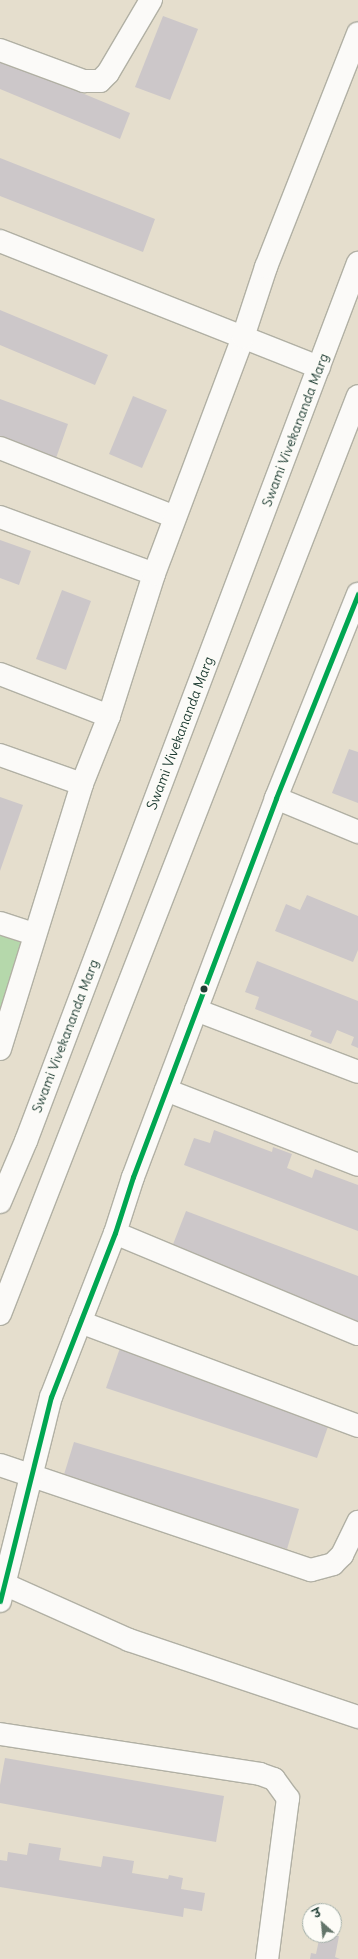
<!DOCTYPE html>
<html>
<head>
<meta charset="utf-8">
<style>
	body { margin:0 }
	#map { position:relative; width:358px; height:1959px; overflow:hidden; background:#e5decd; font-family:Delius,"Playpen Sans Deva",sans-serif }
	div>[style] { position:absolute }
	[style*='--x'] { left:calc(var(--x)*1px); top:calc(var(--y)*1px); width:calc(var(--w)*1px); rotate:calc(var(--a)*1deg) }
	.green>* { inset:0; background:#b5d8ab }
	.building>* { inset:0; background:#ccc7c9 }
	.roads { filter:drop-shadow(1px 0 #b1b0a4) drop-shadow(-1px 0 #b1b0a4) drop-shadow(0 1px #b1b0a4) drop-shadow(0 -1px #b1b0a4) }
	.street>* { height:22px; margin:-11px; padding:0 11px; transform-origin:11px; border-radius:11px; background:#fbfaf8 }
	.secondary>* { height:22px; margin:-11px; padding:0 11px; transform-origin:11px; border-radius:11px; background:#fbfaf8 }
	.bus-1>* { height:5px; margin:-2.5px; padding:0 2.5px; transform-origin:2.5px; border-radius:2.5px; background:#00a651 }
	.dots>* { width:11px; height:11px; translate:-50% -50%; box-sizing:border-box; border:2px solid #fdfcf7; border-radius:50% }
	span { translate:-50% -50%; white-space:nowrap; text-align:center; line-height:1.15; -webkit-text-stroke:3px #fdfcf7; paint-order:stroke }
	.street-label { font-size:14px; color:#1f3d34 }
	.north { position:absolute; left:302px; top:1903px; width:40px; height:40px; box-sizing:border-box; background:#fdfcf7; border:1px solid #a4b0a9; border-radius:50%; rotate:333deg; font-size:11px; font-weight:700; line-height:16px; text-align:center; color:#1f3d34 }
	.north::after { content:''; display:block; margin:auto; width:14px; height:18px; background:#64756a; clip-path:polygon(50% 0,100% 100%,50% 72%,0 100%) }
</style>
</head>
<body>
<div id="map">
	<div class="green">
		<i style="clip-path:polygon(0 935px,28px 943px,0 1030px)"></i>
	</div>
	<div class="building">
		<i style="clip-path:polygon(163px 16px,198px 29px,170px 100px,135px 87px)"></i>
		<i style="clip-path:polygon(0 59px,130px 113px,120px 139px,0 89px)"></i>
		<i style="clip-path:polygon(0 158px,155px 219px,143px 252px,0 196px)"></i>
		<i style="clip-path:polygon(0 310px,108px 355px,95px 385px,0 345px)"></i>
		<i style="clip-path:polygon(133px 396px,167px 410px,142px 468px,109px 454px)"></i>
		<i style="clip-path:polygon(0 399px,68px 424px,55px 461px,0 441px)"></i>
		<i style="clip-path:polygon(0 540px,31px 551px,19px 585px,0 578px)"></i>
		<i style="clip-path:polygon(62px 590px,91px 601px,66px 670px,36px 659px)"></i>
		<i style="clip-path:polygon(349px 749px,358px 752px,358px 803px,332px 793px)"></i>
		<i style="clip-path:polygon(0 797px,23px 805px,0 871px)"></i>
		<i style="clip-path:polygon(307px 895px,358px 916px,358px 950px,353px 962px,275px 931px,286px 904px,300px 910px)"></i>
		<i style="clip-path:polygon(257px 961px,358px 1001px,358px 1048px,351px 1045px,354px 1037px,337px 1030px,331px 1044px,310px 1036px,312px 1031px,255px 1009px,259px 997px,245px 992px)"></i>
		<i style="clip-path:polygon(214px 1130px,272px 1152px,273px 1147px,292px 1154px,287px 1168px,312px 1178px,315px 1169px,358px 1185px,358px 1231px,184px 1165px,194px 1138px,210px 1143px)"></i>
		<i style="clip-path:polygon(186px 1211px,358px 1276px,358px 1323px,170px 1252px)"></i>
		<i style="clip-path:polygon(120px 1348px,331px 1418px,317px 1458px,106px 1388px)"></i>
		<i style="clip-path:polygon(74px 1442px,299px 1509px,287px 1549px,62px 1481px)"></i>
		<i style="clip-path:polygon(5px 1758px,224px 1796px,216px 1842px,0 1803px,0 1785px)"></i>
		<i style="clip-path:polygon(29px 1843px,61px 1848px,59px 1860px,101px 1867px,103px 1856px,134px 1861px,132px 1873px,168px 1879px,169px 1875px,183px 1878px,181px 1889px,205px 1893px,202px 1911px,184px 1908px,183px 1917px,0 1887px,0 1860px,7px 1861px,8px 1852px,27px 1855px)"></i>
		<i style="clip-path:polygon(320px 1935px,339px 1936px,335px 1957px,340px 1959px,310px 1959px,311px 1953px,316px 1954px)"></i>
	</div>
	<div class="roads">
		<div class="street">
			<i style="--x:0;--y:50;--w:90;--a:20.3"></i>
			<i style="--x:84;--y:81;--w:16;--a:0"></i>
			<i style="--x:100;--y:81;--w:11;--a:-45"></i>
			<i style="--x:108;--y:73;--w:85;--a:-59.5"></i>
			<i style="--x:0;--y:241;--w:343;--a:21.6"></i>
			<i style="--x:0;--y:448;--w:188;--a:21.5"></i>
			<i style="--x:0;--y:517;--w:164;--a:20.3"></i>
			<i style="--x:0;--y:674;--w:117;--a:21.1"></i>
			<i style="--x:0;--y:755;--w:87;--a:19.5"></i>
			<i style="--x:276;--y:798;--w:89;--a:22.5"></i>
			<i style="--x:0;--y:923;--w:36;--a:18"></i>
			<i style="--x:196;--y:1010;--w:173;--a:20.9"></i>
			<i style="--x:0;--y:1049;--w:277;--a:-72.8"></i>
			<i style="--x:82;--y:784;--w:73;--a:-68.3"></i>
			<i style="--x:109;--y:716;--w:149;--a:-72.4"></i>
			<i style="--x:154;--y:574;--w:253;--a:-69.4"></i>
			<i style="--x:243;--y:337;--w:74;--a:-71.8"></i>
			<i style="--x:266;--y:267;--w:251;--a:-68.5"></i>
			<i style="--x:166;--y:1090;--w:206;--a:21.3"></i>
			<i style="--x:115;--y:1233;--w:263;--a:22.6"></i>
			<i style="--x:80;--y:1322;--w:297;--a:20.5"></i>
			<i style="--x:0;--y:1465;--w:328;--a:18.7"></i>
			<i style="--x:311;--y:1570;--w:23;--a:-15"></i>
			<i style="--x:333;--y:1564;--w:13;--a:-45"></i>
			<i style="--x:342;--y:1555;--w:37;--a:-64"></i>
			<i style="--x:4;--y:1584;--w:137;--a:24.1"></i>
			<i style="--x:129;--y:1640;--w:242;--a:18.6"></i>
			<i style="--x:0;--y:1601;--w:210;--a:-76"></i>
			<i style="--x:51;--y:1397;--w:176;--a:-68.7"></i>
			<i style="--x:115;--y:1233;--w:59;--a:-72.2"></i>
			<i style="--x:133;--y:1177;--w:405;--a:-69.3"></i>
			<i style="--x:276;--y:798;--w:220;--a:-68.1"></i>
			<i style="--x:0;--y:1734;--w:263;--a:8.7"></i>
			<i style="--x:260;--y:1774;--w:15;--a:20"></i>
			<i style="--x:274;--y:1779;--w:24;--a:54"></i>
			<i style="--x:288;--y:1798;--w:162;--a:97.4"></i>
		</div>
		<div class="secondary">
			<i style="--x:0;--y:1202;--w:66;--a:-66.9"></i>
			<i style="--x:26;--y:1141;--w:939;--a:-69.29"></i>
			<i style="--x:0;--y:1314;--w:985;--a:-68.7"></i>
		</div>
	</div>
	<div class="bus-1">
		<i style="--x:0;--y:1601;--w:210;--a:-76"></i>
		<i style="--x:51;--y:1397;--w:176;--a:-68.7"></i>
		<i style="--x:115;--y:1233;--w:59;--a:-72.2"></i>
		<i style="--x:133;--y:1177;--w:405;--a:-69.3"></i>
		<i style="--x:276;--y:798;--w:220;--a:-68.1"></i>
	</div>
	<div class="dots">
		<i style="left:204px;top:989px;background:#1f3d34"></i>
	</div>
	<div class="street-label">
		<span style="left:295px;top:430px;rotate:-69deg">Swami Vivekananda Marg</span>
		<span style="left:180px;top:733px;rotate:-69deg">Swami Vivekananda Marg</span>
		<span style="left:65px;top:1036px;rotate:-69deg">Swami Vivekananda Marg</span>
	</div>
	<div class="north">उ</div>
</div>
</body>
</html>
